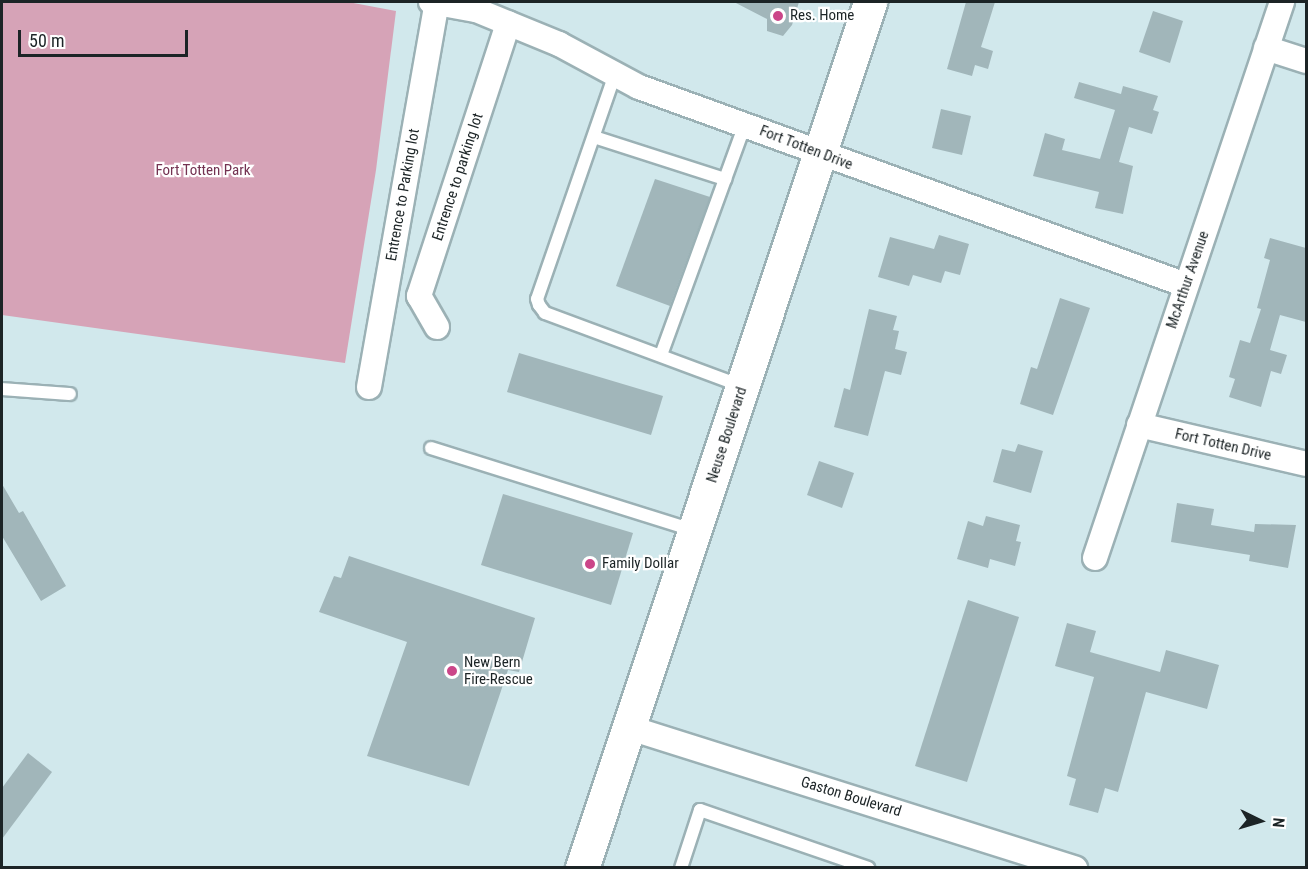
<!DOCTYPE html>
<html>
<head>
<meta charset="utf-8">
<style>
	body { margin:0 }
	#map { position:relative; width:1308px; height:869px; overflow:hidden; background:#d1e8ec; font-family:"Roboto Condensed",sans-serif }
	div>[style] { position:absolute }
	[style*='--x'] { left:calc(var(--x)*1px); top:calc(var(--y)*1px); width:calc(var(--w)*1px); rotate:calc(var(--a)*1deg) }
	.green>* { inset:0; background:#d6a3b7 }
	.building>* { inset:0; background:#a1b6ba }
	.roads { filter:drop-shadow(2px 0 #9bb1b5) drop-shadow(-2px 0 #9bb1b5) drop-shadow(0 2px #9bb1b5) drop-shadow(0 -2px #9bb1b5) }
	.service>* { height:12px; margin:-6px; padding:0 6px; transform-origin:6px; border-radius:6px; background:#fff }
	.minor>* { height:24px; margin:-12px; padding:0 12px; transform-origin:12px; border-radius:12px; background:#fff }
	.primary>* { height:33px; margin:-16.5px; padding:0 16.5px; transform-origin:16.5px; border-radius:16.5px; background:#fff }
	.dots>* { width:16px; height:16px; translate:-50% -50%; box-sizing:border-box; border:3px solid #fff; border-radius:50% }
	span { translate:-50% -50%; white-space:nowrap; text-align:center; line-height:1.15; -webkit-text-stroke:4.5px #fff; paint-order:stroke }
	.poi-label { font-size:15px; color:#1c2426 }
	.left { translate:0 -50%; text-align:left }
	.street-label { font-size:15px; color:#1c2426 }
	.park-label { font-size:15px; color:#733251 }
	.frame { position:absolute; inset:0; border:3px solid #1c2426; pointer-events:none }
	.north { position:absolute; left:1230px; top:791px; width:60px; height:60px; -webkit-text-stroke:4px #fff; paint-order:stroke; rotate:95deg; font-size:16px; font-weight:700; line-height:24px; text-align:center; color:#1c2426 }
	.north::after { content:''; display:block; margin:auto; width:21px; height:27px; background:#1c2426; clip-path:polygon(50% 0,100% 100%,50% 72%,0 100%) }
	.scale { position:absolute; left:18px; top:30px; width:170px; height:27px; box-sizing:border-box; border:3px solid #1c2426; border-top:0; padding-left:8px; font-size:18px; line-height:21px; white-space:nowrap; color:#1c2426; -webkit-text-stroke:4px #fff; paint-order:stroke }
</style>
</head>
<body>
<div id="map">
	<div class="green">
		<i style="clip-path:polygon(2px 2px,348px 2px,396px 11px,376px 170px,345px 363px,2px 315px)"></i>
	</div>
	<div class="building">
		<i style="clip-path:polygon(734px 2px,799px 2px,792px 25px,783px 36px,767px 31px,767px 19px)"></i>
		<i style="clip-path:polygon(966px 2px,995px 2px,981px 47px,993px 51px,988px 69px,975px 65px,972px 76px,947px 69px)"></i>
		<i style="clip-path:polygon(1153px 11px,1183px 21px,1170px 63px,1139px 52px)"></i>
		<i style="clip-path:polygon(1079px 82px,1121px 94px,1123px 86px,1158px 96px,1153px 110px,1159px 112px,1152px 134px,1129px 127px,1119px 162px,1133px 166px,1123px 214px,1095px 208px,1099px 192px,1033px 176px,1045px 133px,1065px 139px,1062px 150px,1100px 159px,1115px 110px,1074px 98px)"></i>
		<i style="clip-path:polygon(941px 109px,971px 116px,962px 155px,932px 148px)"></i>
		<i style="clip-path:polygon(655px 179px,710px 197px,670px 306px,616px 286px)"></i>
		<i style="clip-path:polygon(939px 235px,969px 244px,960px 275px,945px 271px,941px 283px,913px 275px,909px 286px,878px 277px,890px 237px,934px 249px)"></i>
		<i style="clip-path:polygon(1270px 238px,1306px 248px,1306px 322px,1280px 315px,1270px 350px,1287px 355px,1281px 374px,1271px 371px,1261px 407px,1229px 397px,1235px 379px,1229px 377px,1240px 340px,1250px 343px,1261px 309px,1257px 308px,1270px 260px,1264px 258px)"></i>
		<i style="clip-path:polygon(1060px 298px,1090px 308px,1053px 415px,1020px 404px,1031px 367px,1037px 369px)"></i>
		<i style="clip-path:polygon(869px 309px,897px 316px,893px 330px,899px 331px,895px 349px,907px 352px,901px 375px,885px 371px,868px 436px,834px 427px,844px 388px,850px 390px)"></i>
		<i style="clip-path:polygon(519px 353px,663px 396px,651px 435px,507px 392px)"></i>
		<i style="clip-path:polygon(1018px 444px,1043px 451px,1031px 493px,993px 482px,1002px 449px,1015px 452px)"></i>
		<i style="clip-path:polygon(819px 461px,854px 473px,842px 508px,807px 495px)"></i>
		<i style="clip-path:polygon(2px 484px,19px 513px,23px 511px,66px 586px,41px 601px,2px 536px)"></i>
		<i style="clip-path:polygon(503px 494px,633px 533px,611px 605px,481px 565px)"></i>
		<i style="clip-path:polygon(1177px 503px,1214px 509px,1211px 525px,1254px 532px,1255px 524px,1296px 525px,1288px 568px,1249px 561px,1250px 555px,1171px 542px)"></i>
		<i style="clip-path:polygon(986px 516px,1020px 525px,1016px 541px,1021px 542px,1015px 566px,990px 559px,988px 568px,957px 559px,968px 521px,983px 526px)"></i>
		<i style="clip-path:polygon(349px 556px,535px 618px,519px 672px,508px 670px,469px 786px,367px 756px,407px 642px,319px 612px,334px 576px,341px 578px)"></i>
		<i style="clip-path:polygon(968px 600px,1019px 617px,967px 782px,915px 766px)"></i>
		<i style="clip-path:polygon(1067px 623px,1096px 631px,1090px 652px,1160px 672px,1166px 650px,1219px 665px,1207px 709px,1146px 692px,1118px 792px,1105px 788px,1098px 813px,1069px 805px,1076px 779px,1067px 776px,1094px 677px,1055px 666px)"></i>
		<i style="clip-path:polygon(28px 753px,52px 772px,2px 839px,2px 788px)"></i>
	</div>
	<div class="roads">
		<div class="service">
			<i style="--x:615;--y:74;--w:238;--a:109.1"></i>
			<i style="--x:537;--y:299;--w:6;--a:72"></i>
			<i style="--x:539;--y:305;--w:10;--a:53"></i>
			<i style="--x:545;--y:313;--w:209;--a:20.4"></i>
			<i style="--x:594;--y:137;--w:138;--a:17.8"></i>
			<i style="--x:661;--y:355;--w:246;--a:-70"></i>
			<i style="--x:2;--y:389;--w:68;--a:4.2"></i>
			<i style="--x:431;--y:448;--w:274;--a:17.4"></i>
			<i style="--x:681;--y:868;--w:61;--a:-71.9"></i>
			<i style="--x:700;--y:810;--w:178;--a:19"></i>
		</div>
		<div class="minor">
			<i style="--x:431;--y:2;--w:46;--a:10.1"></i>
			<i style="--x:476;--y:10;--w:90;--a:22.3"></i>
			<i style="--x:559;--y:44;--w:91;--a:28.3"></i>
			<i style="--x:639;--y:87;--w:582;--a:19.9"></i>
			<i style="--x:1266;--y:48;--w:42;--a:18"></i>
			<i style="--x:437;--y:327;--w:36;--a:-120"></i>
			<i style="--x:419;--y:296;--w:287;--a:-71.9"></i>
			<i style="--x:369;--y:387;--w:391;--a:-80"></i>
			<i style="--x:1139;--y:425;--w:171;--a:13.1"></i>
			<i style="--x:1095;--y:558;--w:587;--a:-71.41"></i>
			<i style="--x:627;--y:727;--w:470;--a:17.5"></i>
		</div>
		<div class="primary">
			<i style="--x:582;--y:868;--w:913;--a:-71.6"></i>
		</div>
	</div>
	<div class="dots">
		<i style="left:778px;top:16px;background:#cb4689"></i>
		<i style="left:590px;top:564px;background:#cb4689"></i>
		<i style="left:452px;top:671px;background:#cb4689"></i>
	</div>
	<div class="poi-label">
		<span class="left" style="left:790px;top:16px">Res. Home</span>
		<span class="left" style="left:602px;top:564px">Family Dollar</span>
		<span class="left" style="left:464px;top:671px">New Bern<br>Fire-Rescue</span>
	</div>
	<div class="street-label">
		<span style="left:806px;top:148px;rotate:21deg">Fort Totten Drive</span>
		<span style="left:458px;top:177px;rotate:-72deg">Entrence to parking lot</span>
		<span style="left:403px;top:195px;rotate:-80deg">Entrence to Parking lot</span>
		<span style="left:1188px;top:280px;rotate:-71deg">McArthur Avenue</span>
		<span style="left:727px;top:435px;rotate:-72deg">Neuse Boulevard</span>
		<span style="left:1223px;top:445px;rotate:13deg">Fort Totten Drive</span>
		<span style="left:851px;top:797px;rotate:17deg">Gaston Boulevard</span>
	</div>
	<div class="park-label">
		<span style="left:203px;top:171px">Fort Totten Park</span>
	</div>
	<div class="frame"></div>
	<div class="north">N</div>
	<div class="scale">50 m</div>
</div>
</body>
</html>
